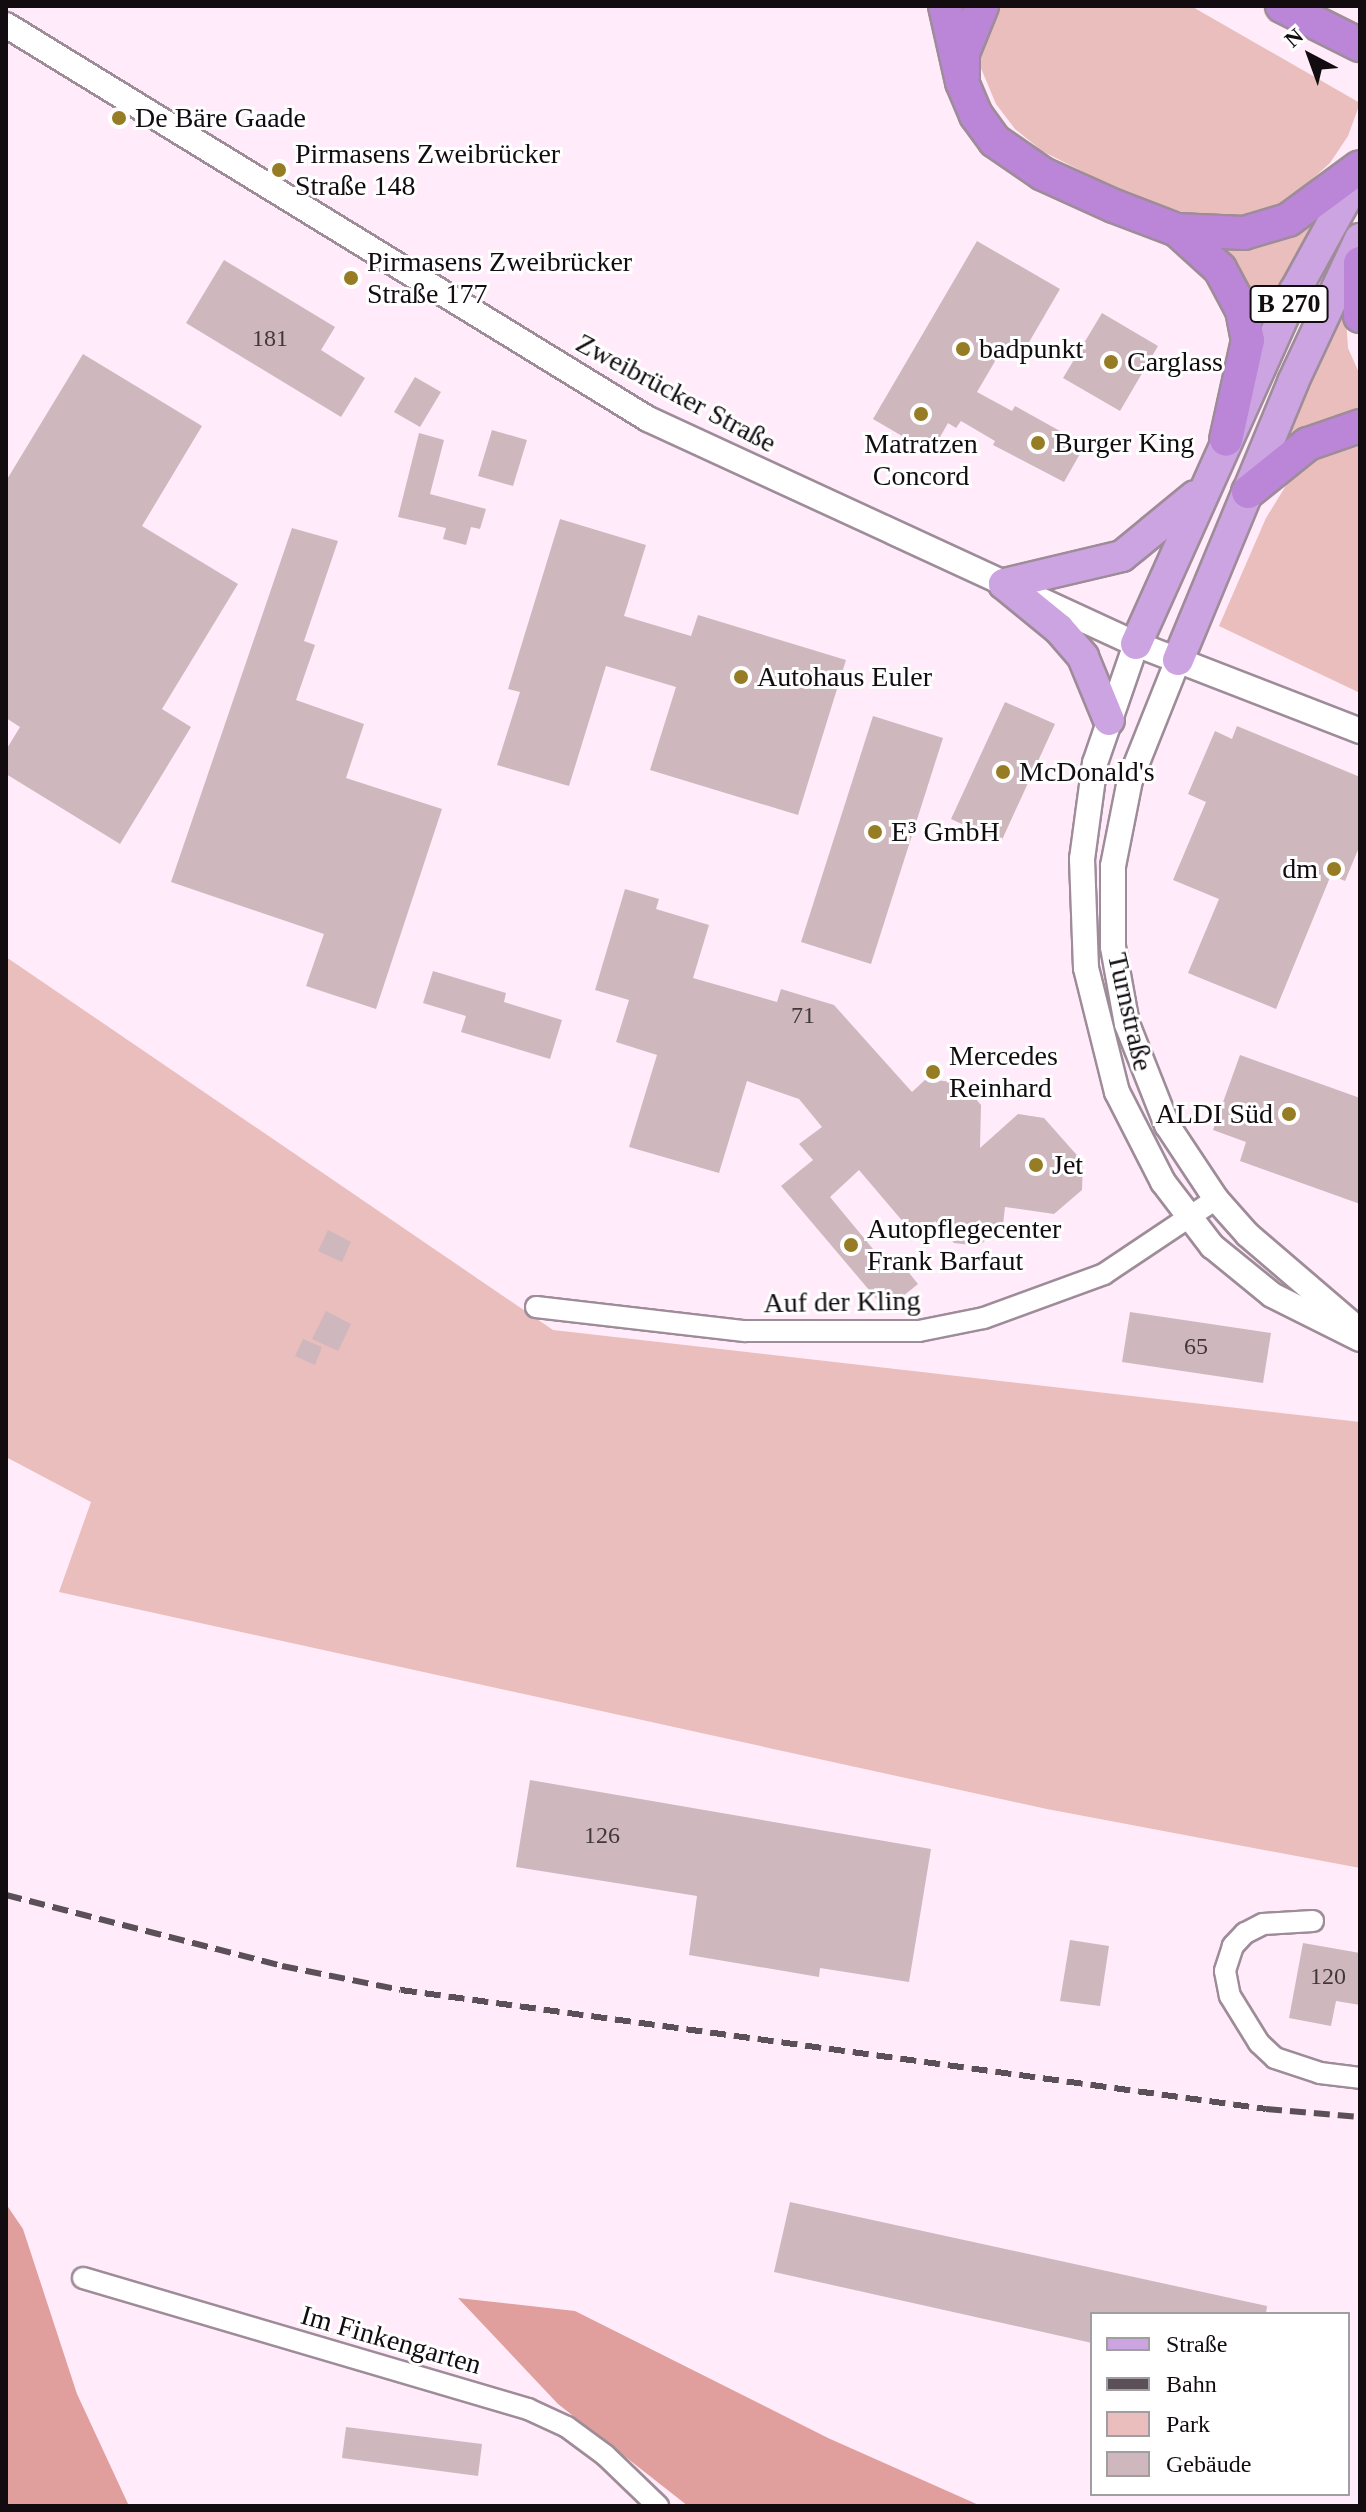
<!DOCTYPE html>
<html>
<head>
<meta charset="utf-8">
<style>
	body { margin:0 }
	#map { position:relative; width:1366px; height:2512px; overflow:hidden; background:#ffebf9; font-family:"Times New Roman",serif }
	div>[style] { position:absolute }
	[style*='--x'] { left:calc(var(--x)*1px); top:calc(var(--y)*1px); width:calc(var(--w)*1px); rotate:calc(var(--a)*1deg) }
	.green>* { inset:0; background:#e9bebc }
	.forest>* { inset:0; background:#e09f9c }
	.building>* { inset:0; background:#cfb7be }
	.roads { filter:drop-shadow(2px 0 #9e8c99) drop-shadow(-2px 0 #9e8c99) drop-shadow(0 2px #9e8c99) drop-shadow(0 -2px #9e8c99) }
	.minor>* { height:20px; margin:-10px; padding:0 10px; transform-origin:10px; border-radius:10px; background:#fff }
	.tertiary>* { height:24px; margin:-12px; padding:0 12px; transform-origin:12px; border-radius:12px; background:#fff }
	.primary>* { height:30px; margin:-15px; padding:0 15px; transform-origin:15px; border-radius:15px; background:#cda4e2 }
	.trunk>* { height:32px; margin:-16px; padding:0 16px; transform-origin:16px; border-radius:16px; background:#bc86d8 }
	.rail>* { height:6px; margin-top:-3px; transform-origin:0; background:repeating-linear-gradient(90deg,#5b5058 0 16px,transparent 0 24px) }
	.dots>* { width:22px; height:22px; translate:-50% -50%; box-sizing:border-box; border:4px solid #fff; border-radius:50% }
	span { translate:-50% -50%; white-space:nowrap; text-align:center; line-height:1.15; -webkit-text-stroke:6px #fff; paint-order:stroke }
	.number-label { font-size:24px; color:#41373c }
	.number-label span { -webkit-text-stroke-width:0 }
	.shield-label span { padding:2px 6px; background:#fff; border:2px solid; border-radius:6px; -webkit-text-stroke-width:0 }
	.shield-label { font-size:26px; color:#120c11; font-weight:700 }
	.poi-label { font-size:28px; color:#120c11 }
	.left { translate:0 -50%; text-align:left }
	.right { translate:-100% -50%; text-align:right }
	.street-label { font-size:28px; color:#120c11 }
	.frame { position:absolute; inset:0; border:8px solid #120c11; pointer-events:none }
	.legend { position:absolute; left:1090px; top:2312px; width:260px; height:184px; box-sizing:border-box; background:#fff; border:2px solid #a09ea0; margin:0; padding:10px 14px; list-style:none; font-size:24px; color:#120c11 }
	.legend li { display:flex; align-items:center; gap:16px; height:40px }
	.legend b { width:40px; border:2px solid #a09ea0 }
	.north { position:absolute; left:1270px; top:16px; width:80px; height:80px; -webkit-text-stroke:6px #fff; paint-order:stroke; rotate:319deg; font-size:22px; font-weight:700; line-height:32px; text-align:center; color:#120c11 }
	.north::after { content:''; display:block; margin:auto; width:28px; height:36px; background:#120c11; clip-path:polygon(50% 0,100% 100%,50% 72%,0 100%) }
</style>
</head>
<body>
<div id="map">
	<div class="green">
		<i style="clip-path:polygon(996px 6px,1191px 6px,1360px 103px,1348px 136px,1330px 163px,1290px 199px,1265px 215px,1206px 220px,1123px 192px,1042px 151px,1015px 129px,996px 104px,980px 66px,983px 30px)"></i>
		<i style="clip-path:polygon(1315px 221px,1256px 337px,1247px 284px,1220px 246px,1261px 245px)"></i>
		<i style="clip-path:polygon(1345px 304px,1348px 348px,1360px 375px,1360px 413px,1286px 442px)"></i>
		<i style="clip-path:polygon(1360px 439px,1360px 688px,1358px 692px,1219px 626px,1266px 518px,1295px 471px,1331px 448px)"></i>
		<i style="clip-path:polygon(6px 957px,553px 1330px,1360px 1422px,1360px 1868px,1047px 1809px,59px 1592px,91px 1502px,6px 1457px)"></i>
	</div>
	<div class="forest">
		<i style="clip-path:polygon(6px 2204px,23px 2229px,77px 2394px,129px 2506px,6px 2506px)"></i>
		<i style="clip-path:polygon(458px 2298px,575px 2311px,828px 2438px,981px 2506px,688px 2506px,558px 2404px)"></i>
	</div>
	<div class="building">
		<i style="clip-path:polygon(977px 241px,1060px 289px,1021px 356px,1004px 346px,977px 392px,1012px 411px,1015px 406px,1085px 445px,1064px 482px,993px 445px,995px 441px,961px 421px,956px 428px,948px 423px,931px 453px,873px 419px)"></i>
		<i style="clip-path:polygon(224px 260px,335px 327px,321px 350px,365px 378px,341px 417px,186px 323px)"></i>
		<i style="clip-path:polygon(1102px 313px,1158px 346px,1120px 411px,1063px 378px)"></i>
		<i style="clip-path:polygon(83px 354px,202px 426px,142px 526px,238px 584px,162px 709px,191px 727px,120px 844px,6px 774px,6px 750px,20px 727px,6px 718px,6px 481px)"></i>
		<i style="clip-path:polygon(415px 377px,441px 392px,420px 427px,394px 412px)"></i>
		<i style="clip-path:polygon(492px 430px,527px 440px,513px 486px,478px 476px)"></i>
		<i style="clip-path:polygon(419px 433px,444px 440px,430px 494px,486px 509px,480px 529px,471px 527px,466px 545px,443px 539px,446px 528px,398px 517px)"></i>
		<i style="clip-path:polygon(560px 519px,646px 545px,624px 616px,691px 636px,698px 615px,846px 660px,798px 815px,650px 770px,676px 687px,606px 666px,569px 786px,497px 765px,520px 692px,508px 689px)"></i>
		<i style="clip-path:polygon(292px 528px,338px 541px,304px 641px,315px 645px,296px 700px,364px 724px,346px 778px,442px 809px,376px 1009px,306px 986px,324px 934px,171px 882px)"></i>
		<i style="clip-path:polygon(1005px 702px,1055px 724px,1001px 842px,951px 819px)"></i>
		<i style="clip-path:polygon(873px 716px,943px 738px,871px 964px,801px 942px)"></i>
		<i style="clip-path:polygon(1237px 726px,1360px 777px,1360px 845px,1345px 881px,1331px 875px,1276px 1009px,1188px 973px,1219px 899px,1173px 880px,1206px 802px,1188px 794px,1215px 731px,1232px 739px)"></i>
		<i style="clip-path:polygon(625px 889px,659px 899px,656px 909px,709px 925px,693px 978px,777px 1002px,781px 989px,834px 1005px,912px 1092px,926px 1079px,962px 1083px,981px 1105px,980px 1148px,1018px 1114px,1044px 1118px,1083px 1162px,1082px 1190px,1054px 1214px,1005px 1207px,1003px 1225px,979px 1246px,954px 1243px,935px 1221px,916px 1237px,859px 1170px,830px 1197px,892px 1272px,902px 1264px,918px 1284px,886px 1310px,781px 1186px,813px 1160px,799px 1144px,822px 1127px,799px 1099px,747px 1081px,719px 1173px,629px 1147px,657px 1055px,616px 1042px,629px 1000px,595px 990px)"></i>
		<i style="clip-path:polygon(433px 971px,506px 993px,504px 1002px,562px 1020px,550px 1059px,461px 1032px,466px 1016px,423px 1003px)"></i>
		<i style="clip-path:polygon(1240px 1055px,1360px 1098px,1360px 1204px,1240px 1161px,1246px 1142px,1213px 1130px)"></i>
		<i style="clip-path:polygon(328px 1230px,351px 1242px,342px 1262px,318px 1251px)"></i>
		<i style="clip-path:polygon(326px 1311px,351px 1324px,338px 1351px,312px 1339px)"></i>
		<i style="clip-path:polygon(1130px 1312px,1271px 1333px,1263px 1383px,1122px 1362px)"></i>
		<i style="clip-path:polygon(303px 1339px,322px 1347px,315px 1365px,295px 1356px)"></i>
		<i style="clip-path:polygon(530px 1780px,931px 1849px,909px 1982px,820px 1968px,819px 1977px,689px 1955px,697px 1896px,516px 1867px)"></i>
		<i style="clip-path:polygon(1070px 1940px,1109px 1946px,1100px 2006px,1060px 2001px)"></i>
		<i style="clip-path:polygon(1303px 1943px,1360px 1953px,1360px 2005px,1336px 2001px,1331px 2026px,1289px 2018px)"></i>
		<i style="clip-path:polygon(790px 2202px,1267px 2306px,1266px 2314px,1092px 2314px,1092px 2343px,774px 2272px)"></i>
		<i style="clip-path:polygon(346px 2427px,482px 2444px,478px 2476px,342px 2458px)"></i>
	</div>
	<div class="roads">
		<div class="minor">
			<i style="--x:536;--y:1307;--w:210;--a:6.6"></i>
			<i style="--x:745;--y:1331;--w:174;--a:0"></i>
			<i style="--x:919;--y:1331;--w:66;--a:-11.3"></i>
			<i style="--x:984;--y:1318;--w:128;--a:-20.1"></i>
			<i style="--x:1104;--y:1274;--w:135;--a:-33.8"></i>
			<i style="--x:1313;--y:1921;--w:50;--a:176.6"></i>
			<i style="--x:1263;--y:1924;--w:20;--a:153"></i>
			<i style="--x:1245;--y:1933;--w:18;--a:133"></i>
			<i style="--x:1233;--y:1946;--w:26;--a:108"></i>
			<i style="--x:1225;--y:1971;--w:25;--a:79"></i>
			<i style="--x:1230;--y:1996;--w:55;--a:58.3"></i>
			<i style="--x:1259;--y:2043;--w:22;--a:43"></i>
			<i style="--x:1275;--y:2058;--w:47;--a:18.4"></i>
			<i style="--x:1320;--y:2073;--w:40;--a:7.1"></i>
			<i style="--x:83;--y:2278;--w:464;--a:16.4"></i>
			<i style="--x:528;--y:2409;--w:43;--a:24.8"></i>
			<i style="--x:567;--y:2427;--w:47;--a:36.4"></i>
			<i style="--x:605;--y:2455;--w:74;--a:43.9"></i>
		</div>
		<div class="tertiary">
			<i style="--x:6;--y:25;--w:753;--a:31.54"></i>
			<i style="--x:648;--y:419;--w:537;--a:24.75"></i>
			<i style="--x:1136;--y:644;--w:240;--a:21.2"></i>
			<i style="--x:1136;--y:644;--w:126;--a:109"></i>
			<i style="--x:1095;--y:763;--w:97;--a:97.7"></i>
			<i style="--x:1082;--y:859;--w:109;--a:87.9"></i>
			<i style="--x:1086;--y:968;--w:128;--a:76"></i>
			<i style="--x:1117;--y:1092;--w:101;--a:62.9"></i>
			<i style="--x:1163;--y:1182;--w:81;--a:52.6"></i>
			<i style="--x:1212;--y:1246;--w:77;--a:39.2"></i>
			<i style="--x:1272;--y:1295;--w:98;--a:26.6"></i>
			<i style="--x:1178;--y:660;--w:129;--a:111.8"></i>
			<i style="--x:1130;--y:780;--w:88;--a:101.2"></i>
			<i style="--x:1113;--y:866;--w:81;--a:90"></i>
			<i style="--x:1113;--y:947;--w:78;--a:79.7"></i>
			<i style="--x:1127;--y:1024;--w:109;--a:68.4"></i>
			<i style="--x:1167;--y:1125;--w:89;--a:56.5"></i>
			<i style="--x:1216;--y:1199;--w:48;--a:48.4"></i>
			<i style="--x:1248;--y:1235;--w:148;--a:40.6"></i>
		</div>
		<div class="primary">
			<i style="--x:1004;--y:584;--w:121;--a:-13.3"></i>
			<i style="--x:1122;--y:556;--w:94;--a:-39.4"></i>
			<i style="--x:1004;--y:584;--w:71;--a:39.3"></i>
			<i style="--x:1059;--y:629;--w:37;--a:49"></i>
			<i style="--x:1083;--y:657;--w:68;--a:67.6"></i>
			<i style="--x:1136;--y:644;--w:387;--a:-65.8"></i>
			<i style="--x:1295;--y:291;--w:135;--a:-61.2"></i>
			<i style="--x:1178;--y:660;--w:301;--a:-67.5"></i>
			<i style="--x:1293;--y:382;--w:158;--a:-64.9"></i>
		</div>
		<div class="trunk">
			<i style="--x:945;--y:6;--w:78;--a:77.4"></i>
			<i style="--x:962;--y:82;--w:36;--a:67"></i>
			<i style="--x:976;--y:115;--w:32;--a:54"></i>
			<i style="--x:995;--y:141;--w:58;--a:34.5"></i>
			<i style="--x:1043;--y:174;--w:78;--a:24.3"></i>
			<i style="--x:1114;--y:206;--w:67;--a:20.9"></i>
			<i style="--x:1177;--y:230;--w:67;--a:2.6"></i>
			<i style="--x:1244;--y:233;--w:46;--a:-16.5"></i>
			<i style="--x:1288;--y:220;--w:89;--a:-36.4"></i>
			<i style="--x:1282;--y:6;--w:87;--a:26.6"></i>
			<i style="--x:963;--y:75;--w:22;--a:-90"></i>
			<i style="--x:963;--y:53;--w:51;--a:-68"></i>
			<i style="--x:1177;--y:230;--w:58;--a:42.2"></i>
			<i style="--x:1220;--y:269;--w:47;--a:61.8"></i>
			<i style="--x:1242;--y:310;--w:31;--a:79"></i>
			<i style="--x:1248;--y:340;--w:102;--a:102.4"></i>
			<i style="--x:1360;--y:263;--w:53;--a:90"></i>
			<i style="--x:1248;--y:492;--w:77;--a:-38.7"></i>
			<i style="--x:1308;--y:444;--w:55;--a:-19.1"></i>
		</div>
	</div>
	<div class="rail">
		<i style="--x:6;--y:1895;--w:285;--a:14.4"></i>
		<i style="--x:282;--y:1966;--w:121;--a:11.4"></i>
		<i style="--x:401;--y:1990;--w:873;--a:7.83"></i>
		<i style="--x:1266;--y:2109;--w:94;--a:4.9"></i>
	</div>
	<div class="dots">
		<i style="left:119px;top:118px;background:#967c24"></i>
		<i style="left:279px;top:170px;background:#967c24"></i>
		<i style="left:351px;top:278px;background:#967c24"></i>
		<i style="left:963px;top:349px;background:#967c24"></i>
		<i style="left:1111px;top:362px;background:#967c24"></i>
		<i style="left:921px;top:414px;background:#967c24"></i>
		<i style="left:1038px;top:443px;background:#967c24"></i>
		<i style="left:741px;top:677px;background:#967c24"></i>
		<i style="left:1003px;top:772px;background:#967c24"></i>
		<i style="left:875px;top:832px;background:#967c24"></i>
		<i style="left:1334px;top:869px;background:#967c24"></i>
		<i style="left:933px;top:1072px;background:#967c24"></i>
		<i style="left:1289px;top:1114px;background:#967c24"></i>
		<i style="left:1036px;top:1165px;background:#967c24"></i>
		<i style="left:851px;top:1245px;background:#967c24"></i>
	</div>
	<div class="number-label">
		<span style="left:270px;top:339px">181</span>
		<span style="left:803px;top:1016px">71</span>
		<span style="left:1196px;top:1347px">65</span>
		<span style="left:602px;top:1836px">126</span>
		<span style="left:1328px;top:1977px">120</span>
	</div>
	<div class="shield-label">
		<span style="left:1289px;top:304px">B 270</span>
	</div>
	<div class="poi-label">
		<span class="left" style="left:135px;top:118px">De Bäre Gaade</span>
		<span class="left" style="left:295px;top:170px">Pirmasens Zweibrücker<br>Straße 148</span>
		<span class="left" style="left:367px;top:278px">Pirmasens Zweibrücker<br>Straße 177</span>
		<span class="left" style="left:979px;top:349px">badpunkt</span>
		<span class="left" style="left:1127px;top:362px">Carglass</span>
		<span class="left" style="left:1054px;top:443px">Burger King</span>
		<span style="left:921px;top:460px">Matratzen<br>Concord</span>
		<span class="left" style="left:757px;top:677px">Autohaus Euler</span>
		<span class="left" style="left:1019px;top:772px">McDonald's</span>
		<span class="left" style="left:891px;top:832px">E³ GmbH</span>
		<span class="right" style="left:1318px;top:869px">dm</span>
		<span class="left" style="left:949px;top:1072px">Mercedes<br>Reinhard</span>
		<span class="right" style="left:1273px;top:1114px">ALDI Süd</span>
		<span class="left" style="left:1052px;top:1165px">Jet</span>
		<span class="left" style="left:867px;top:1245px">Autopflegecenter<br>Frank Barfaut</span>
	</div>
	<div class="street-label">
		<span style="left:676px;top:393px;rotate:28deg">Zweibrücker Straße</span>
		<span style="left:1130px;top:1012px;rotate:77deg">Turnstraße</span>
		<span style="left:842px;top:1302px;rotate:-1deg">Auf der Kling</span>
		<span style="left:391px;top:2340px;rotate:16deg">Im Finkengarten</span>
	</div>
	<div class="frame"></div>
	<ul class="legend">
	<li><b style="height:10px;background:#cda4e2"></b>Straße</li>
	<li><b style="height:10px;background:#5b5058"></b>Bahn</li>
	<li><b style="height:22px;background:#e9bebc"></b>Park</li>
	<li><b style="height:22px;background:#cfb7be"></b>Gebäude</li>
	</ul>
	<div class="north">N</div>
</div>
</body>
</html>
